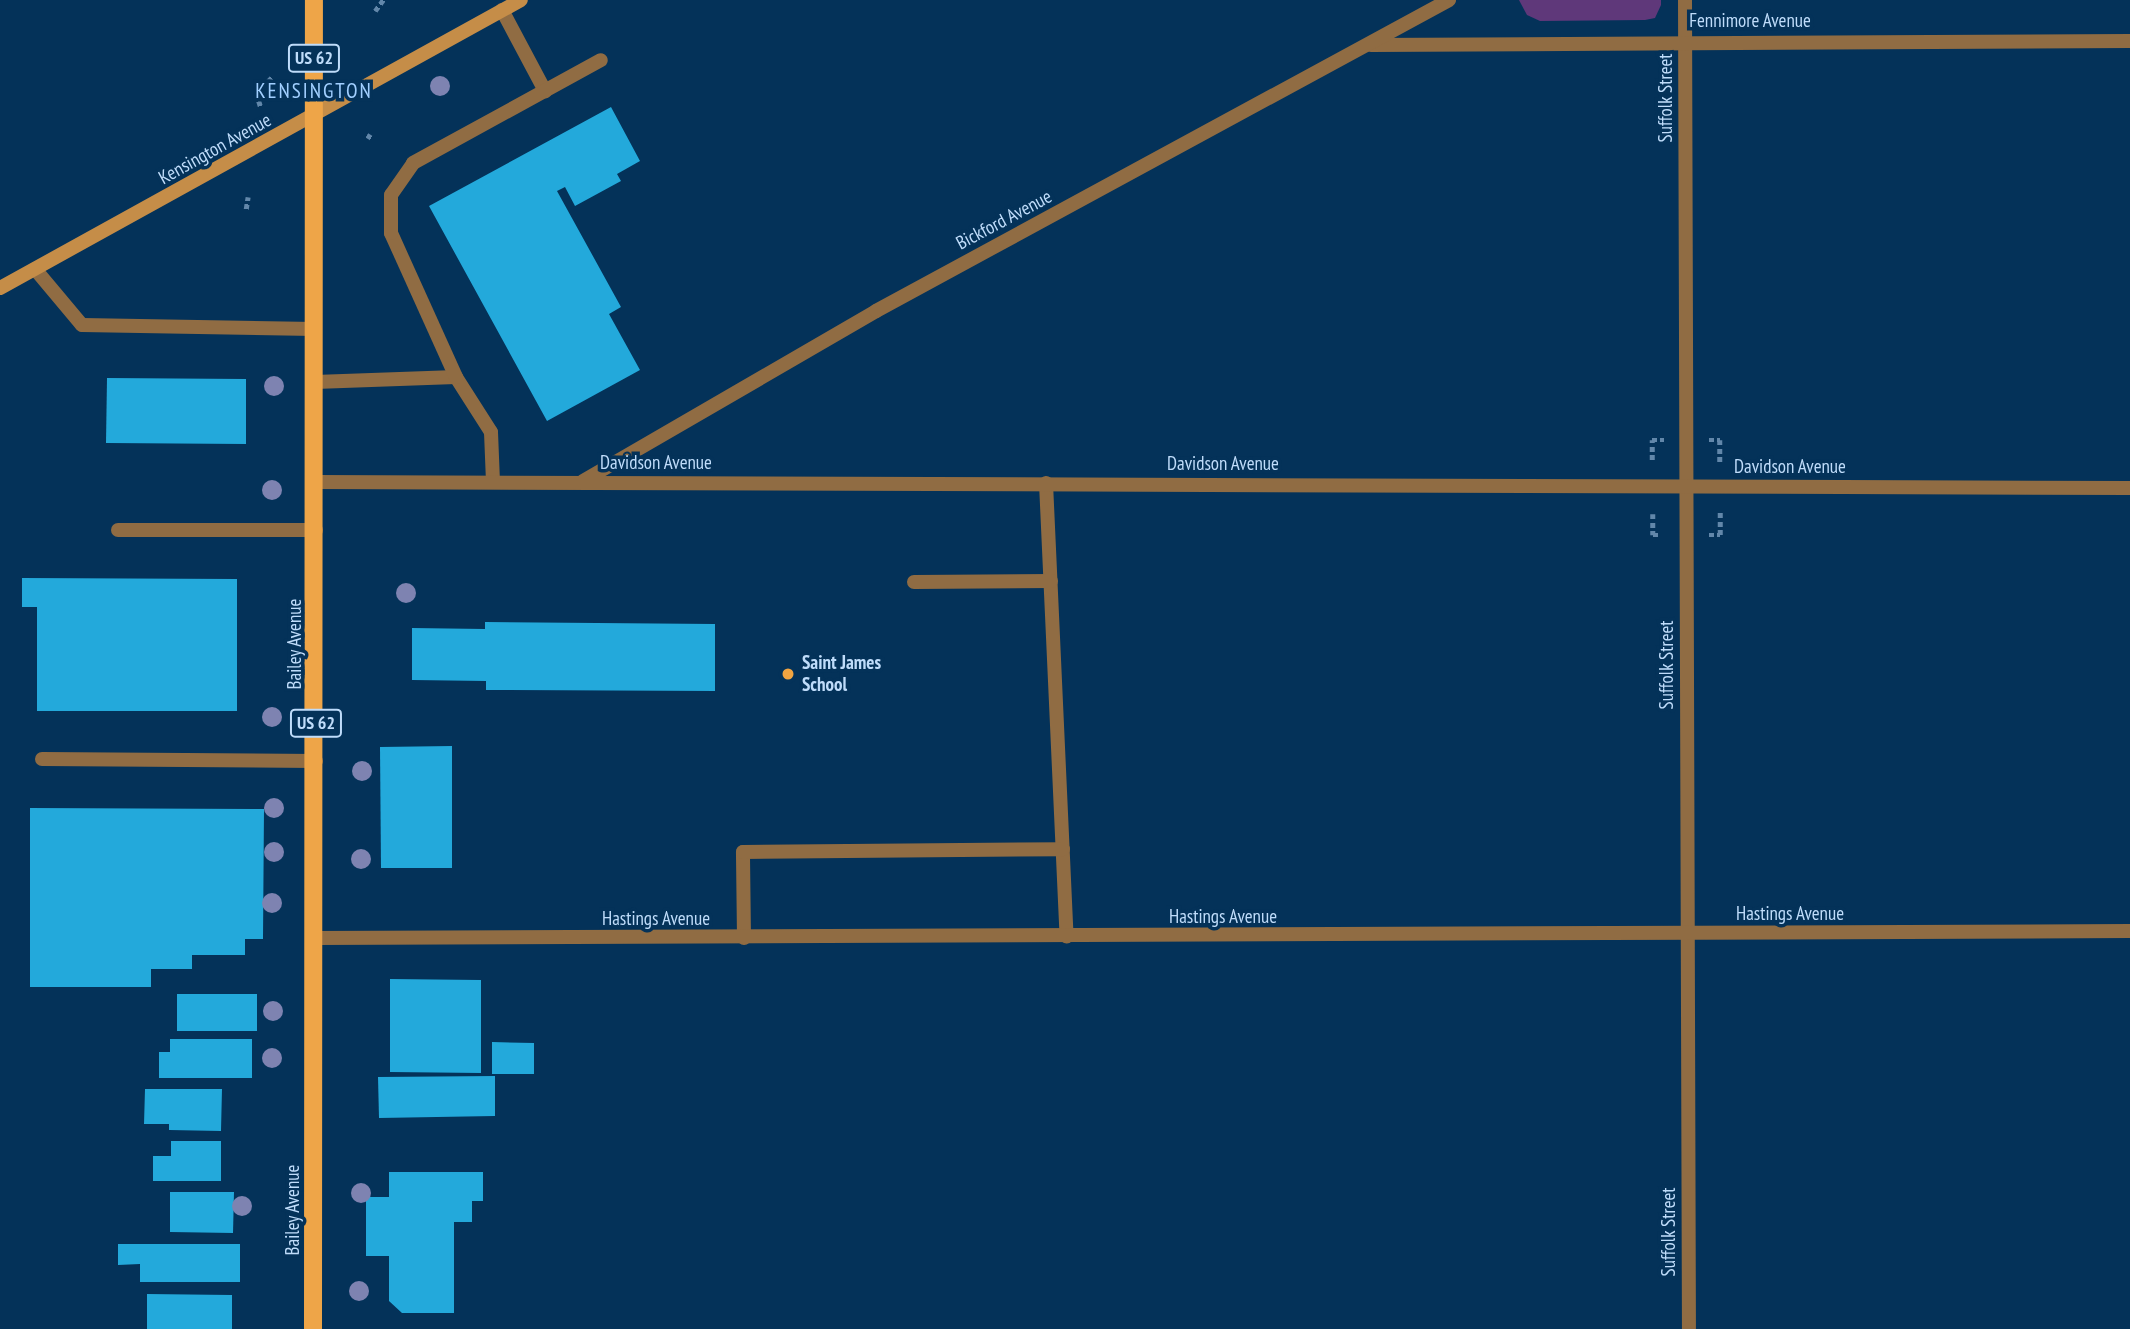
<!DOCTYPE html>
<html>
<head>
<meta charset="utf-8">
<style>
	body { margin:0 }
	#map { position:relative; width:2130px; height:1329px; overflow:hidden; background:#043259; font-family:"PT Sans Narrow",sans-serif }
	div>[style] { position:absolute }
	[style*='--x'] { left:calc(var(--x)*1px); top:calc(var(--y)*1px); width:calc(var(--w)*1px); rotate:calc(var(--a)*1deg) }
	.green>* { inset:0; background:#5f387a }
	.building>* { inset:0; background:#23a9db }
	.path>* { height:4.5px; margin-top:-2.25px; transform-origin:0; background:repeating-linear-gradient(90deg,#6287aa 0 5px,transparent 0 8.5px) }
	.lane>* { height:14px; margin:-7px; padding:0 7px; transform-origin:7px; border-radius:7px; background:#906c43 }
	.street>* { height:14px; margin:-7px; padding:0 7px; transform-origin:7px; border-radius:7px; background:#906c43 }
	.secondary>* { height:14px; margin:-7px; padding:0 7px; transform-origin:7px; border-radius:7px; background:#c58d48 }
	.primary>* { height:18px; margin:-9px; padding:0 9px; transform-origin:9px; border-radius:9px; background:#eea548 }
	.trees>* { width:20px; height:20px; margin:-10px; border-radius:50%; background:#7e83b1 }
	.dots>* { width:19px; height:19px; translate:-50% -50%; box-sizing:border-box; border:4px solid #043259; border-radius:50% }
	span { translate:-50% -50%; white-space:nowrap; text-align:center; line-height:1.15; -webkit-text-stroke:7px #043259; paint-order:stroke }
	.shield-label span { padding:2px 5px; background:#043259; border:2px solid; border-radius:5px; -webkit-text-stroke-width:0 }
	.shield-label { font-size:18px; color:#bfdcfa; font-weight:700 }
	.street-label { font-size:19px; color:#bfdcfa }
	.poi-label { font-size:19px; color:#bfdcfa; font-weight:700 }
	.left { translate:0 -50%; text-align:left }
	.neighbourhood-label { font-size:21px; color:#a1cfff; letter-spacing:2px }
</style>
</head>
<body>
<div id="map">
	<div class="green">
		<i style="clip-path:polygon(1519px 0,1661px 0,1661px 5px,1655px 18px,1645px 20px,1540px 21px,1527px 15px)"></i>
	</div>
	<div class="building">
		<i style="clip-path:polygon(611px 107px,640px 161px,617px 174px,621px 181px,575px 206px,565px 187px,557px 191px,621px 307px,609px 314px,640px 370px,547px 421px,429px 206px)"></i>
		<i style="clip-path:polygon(107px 378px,246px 379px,246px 444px,106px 443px)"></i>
		<i style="clip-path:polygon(22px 578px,237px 579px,237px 711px,37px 711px,37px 607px,22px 607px)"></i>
		<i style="clip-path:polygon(485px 622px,715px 624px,715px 691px,486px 690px,486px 681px,412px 680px,412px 628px,485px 629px)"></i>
		<i style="clip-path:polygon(452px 746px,452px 868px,381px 868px,380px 747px)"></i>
		<i style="clip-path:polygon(30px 808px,264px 809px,263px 939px,245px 939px,245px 955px,192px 955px,192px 969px,151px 969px,151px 987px,30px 987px)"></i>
		<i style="clip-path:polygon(390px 979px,481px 980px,481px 1073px,390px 1072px)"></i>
		<i style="clip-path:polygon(177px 994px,257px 994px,257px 1031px,177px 1031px)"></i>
		<i style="clip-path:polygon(170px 1039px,252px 1039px,252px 1078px,159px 1078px,159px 1052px,170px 1052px)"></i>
		<i style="clip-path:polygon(492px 1042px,534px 1043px,534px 1074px,492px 1074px)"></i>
		<i style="clip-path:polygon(495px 1076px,495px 1116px,379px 1118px,378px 1077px)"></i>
		<i style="clip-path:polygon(145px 1089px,222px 1089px,221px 1131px,169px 1130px,169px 1124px,144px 1124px)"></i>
		<i style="clip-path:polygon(171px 1141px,221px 1141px,221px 1181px,153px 1181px,153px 1156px,171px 1156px)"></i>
		<i style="clip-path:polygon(389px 1172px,483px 1172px,483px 1201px,472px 1201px,472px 1222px,454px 1222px,454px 1313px,402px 1313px,389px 1301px,389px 1256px,366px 1256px,366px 1197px,389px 1197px)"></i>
		<i style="clip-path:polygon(170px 1192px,234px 1192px,233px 1233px,170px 1232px)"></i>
		<i style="clip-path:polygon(118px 1244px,240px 1244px,240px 1282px,140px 1282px,140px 1264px,118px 1265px)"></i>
		<i style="clip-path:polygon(147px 1294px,232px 1295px,232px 1329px,147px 1329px)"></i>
	</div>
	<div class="path">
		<i style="--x:375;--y:11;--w:14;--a:-54"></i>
		<i style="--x:260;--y:106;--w:14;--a:-107"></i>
		<i style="--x:256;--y:93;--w:23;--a:-45"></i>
		<i style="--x:367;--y:135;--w:6;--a:31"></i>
		<i style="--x:246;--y:209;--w:12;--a:-81"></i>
		<i style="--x:1709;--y:440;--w:11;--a:0"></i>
		<i style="--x:1720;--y:440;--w:22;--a:90"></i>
		<i style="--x:1652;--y:460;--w:20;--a:-90"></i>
		<i style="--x:1652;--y:440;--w:12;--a:0"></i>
		<i style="--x:1653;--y:514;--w:21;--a:90"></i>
		<i style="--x:1653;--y:535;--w:9;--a:0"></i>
		<i style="--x:1709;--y:535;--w:11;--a:0"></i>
		<i style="--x:1720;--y:535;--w:23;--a:-90"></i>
	</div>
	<div class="lane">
		<i style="--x:502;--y:10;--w:92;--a:62"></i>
		<i style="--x:35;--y:269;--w:73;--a:50"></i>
		<i style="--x:82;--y:325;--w:233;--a:1"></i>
		<i style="--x:315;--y:382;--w:141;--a:-2"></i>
		<i style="--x:493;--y:482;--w:50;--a:-92.3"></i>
		<i style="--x:491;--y:432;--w:65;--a:-122.5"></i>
		<i style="--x:456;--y:377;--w:158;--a:-114.3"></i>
		<i style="--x:391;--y:233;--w:38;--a:-90"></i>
		<i style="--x:391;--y:195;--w:39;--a:-55"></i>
		<i style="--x:413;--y:163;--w:214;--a:-28.7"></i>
		<i style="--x:1046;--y:483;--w:454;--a:87.4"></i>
		<i style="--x:118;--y:530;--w:198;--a:0"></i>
		<i style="--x:914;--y:582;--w:137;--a:-0.4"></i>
		<i style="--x:42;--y:759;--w:274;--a:0.4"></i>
		<i style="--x:744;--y:938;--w:86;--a:-90.7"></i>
		<i style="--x:743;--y:852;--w:320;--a:-0.5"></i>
	</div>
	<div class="street">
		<i style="--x:1685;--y:0;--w:1329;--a:89.83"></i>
		<i style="--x:1371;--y:45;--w:759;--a:-0.3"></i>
		<i style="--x:583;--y:481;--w:339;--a:-30.1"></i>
		<i style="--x:876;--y:311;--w:652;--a:-28.49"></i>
		<i style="--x:316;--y:482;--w:1814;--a:0.19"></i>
		<i style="--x:316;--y:938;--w:1814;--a:-0.22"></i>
	</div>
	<div class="secondary">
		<i style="--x:0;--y:288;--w:595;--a:-28.93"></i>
	</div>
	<div class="primary">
		<i style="--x:313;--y:1329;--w:1329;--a:-89.96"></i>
	</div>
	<div class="trees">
		<i style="left:440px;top:86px"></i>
		<i style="left:274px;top:386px"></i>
		<i style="left:272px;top:490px"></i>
		<i style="left:406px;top:593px"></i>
		<i style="left:272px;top:717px"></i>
		<i style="left:362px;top:771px"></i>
		<i style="left:274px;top:808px"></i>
		<i style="left:274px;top:852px"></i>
		<i style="left:361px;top:859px"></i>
		<i style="left:272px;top:903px"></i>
		<i style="left:273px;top:1011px"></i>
		<i style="left:272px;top:1058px"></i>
		<i style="left:361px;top:1193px"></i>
		<i style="left:242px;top:1206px"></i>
		<i style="left:359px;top:1291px"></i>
	</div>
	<div class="dots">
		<i style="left:788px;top:674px;background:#f2a541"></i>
	</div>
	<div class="shield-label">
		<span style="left:314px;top:58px">US 62</span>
		<span style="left:316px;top:723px">US 62</span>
	</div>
	<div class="street-label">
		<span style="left:1750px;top:21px">Fennimore Avenue</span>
		<span style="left:1666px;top:98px;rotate:-90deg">Suffolk Street</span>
		<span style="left:215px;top:149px;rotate:-29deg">Kensington Avenue</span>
		<span style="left:1004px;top:220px;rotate:-28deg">Bickford Avenue</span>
		<span style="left:656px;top:463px">Davidson Avenue</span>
		<span style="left:1223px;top:464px">Davidson Avenue</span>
		<span style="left:1790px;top:467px">Davidson Avenue</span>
		<span style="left:295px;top:644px;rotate:-90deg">Bailey Avenue</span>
		<span style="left:1667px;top:665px;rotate:-90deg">Suffolk Street</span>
		<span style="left:1790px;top:914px">Hastings Avenue</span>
		<span style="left:1223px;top:917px">Hastings Avenue</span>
		<span style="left:656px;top:919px">Hastings Avenue</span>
		<span style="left:293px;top:1210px;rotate:-90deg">Bailey Avenue</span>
		<span style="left:1669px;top:1232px;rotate:-90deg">Suffolk Street</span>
	</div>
	<div class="poi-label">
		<span class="left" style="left:802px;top:674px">Saint James<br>School</span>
	</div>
	<div class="neighbourhood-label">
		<span style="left:314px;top:91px">KENSINGTON</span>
	</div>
</div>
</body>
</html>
